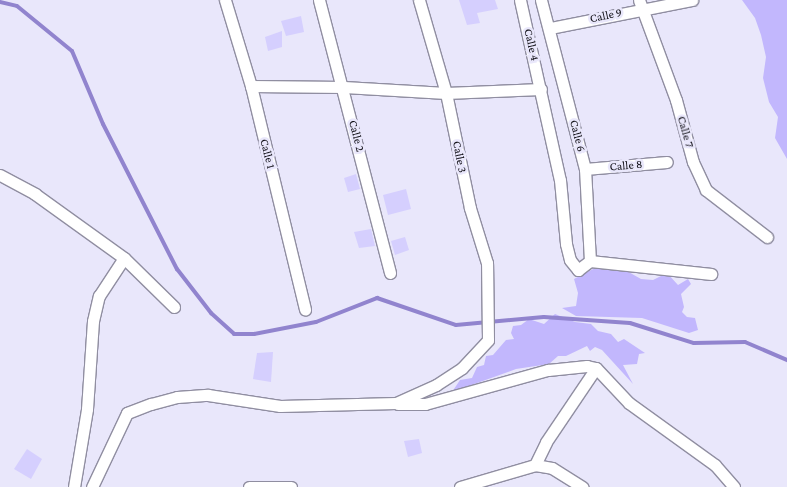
<!DOCTYPE html>
<html>
<head>
<meta charset="utf-8">
<style>
	body { margin:0 }
	#map { position:relative; width:787px; height:487px; overflow:hidden; background:#e9e7fb; font-family:"Crimson Pro",serif }
	div>[style] { position:absolute }
	[style*='--x'] { left:calc(var(--x)*1px); top:calc(var(--y)*1px); width:calc(var(--w)*1px); rotate:calc(var(--a)*1deg) }
	.green>* { inset:0; background:#c2b7fd }
	.stream>* { height:4px; margin:-2px; padding:0 2px; transform-origin:2px; border-radius:2px; background:#9184ce }
	.building>* { inset:0; background:#d5cffe }
	.roads { filter:drop-shadow(1px 0 #908ea1) drop-shadow(-1px 0 #908ea1) drop-shadow(0 1px #908ea1) drop-shadow(0 -1px #908ea1) }
	.street>* { height:11px; margin:-5.5px; padding:0 5.5px; transform-origin:5.5px; border-radius:5.5px; background:#fff }
	span { translate:-50% -50%; white-space:nowrap; text-align:center; line-height:1.15; -webkit-text-stroke:5px #e9e7fb; paint-order:stroke }
	.street-label { font-size:12px; color:#121118 }
</style>
</head>
<body>
<div id="map">
	<div class="green">
		<i style="clip-path:polygon(742px 0,787px 0,787px 159px,775px 138px,778px 117px,769px 102px,763px 78px,766px 57px,761px 35px,755px 18px)"></i>
		<i style="clip-path:polygon(599px 266px,625px 270px,641px 279px,653px 280px,667px 273px,678px 285px,688px 279px,691px 284px,681px 294px,684px 307px,682px 312px,687px 317px,695px 318px,698px 330px,689px 333px,642px 318px,576px 316px,562px 308px,576px 306px,578px 293px,574px 279px)"></i>
		<i style="clip-path:polygon(555px 314px,575px 322px,591px 324px,598px 331px,611px 334px,618px 342px,624px 339px,645px 353px,639px 354px,637px 364px,623px 365px,633px 384px,602px 350px,595px 347px,590px 351px,587px 346px,566px 356px,558px 356px,549px 364px,516px 369px,452px 392px,460px 380px,472px 378px,477px 367px,484px 365px,486px 356px,493px 355px,506px 340px,514px 339px,511px 333px,513px 326px,521px 325px,529px 319px,544px 324px)"></i>
	</div>
	<div class="stream">
		<i style="--x:0;--y:2;--w:17;--a:13"></i>
		<i style="--x:17;--y:6;--w:71;--a:39.3"></i>
		<i style="--x:72;--y:51;--w:79;--a:67"></i>
		<i style="--x:103;--y:124;--w:163;--a:63"></i>
		<i style="--x:177;--y:269;--w:56;--a:52.3"></i>
		<i style="--x:211;--y:313;--w:31;--a:42"></i>
		<i style="--x:234;--y:334;--w:20;--a:0"></i>
		<i style="--x:254;--y:334;--w:63;--a:-11"></i>
		<i style="--x:316;--y:322;--w:66;--a:-21.5"></i>
		<i style="--x:377;--y:298;--w:83;--a:18.9"></i>
		<i style="--x:456;--y:325;--w:88;--a:-5.2"></i>
		<i style="--x:544;--y:317;--w:86;--a:4"></i>
		<i style="--x:630;--y:323;--w:67;--a:17.4"></i>
		<i style="--x:694;--y:343;--w:51;--a:-1.1"></i>
		<i style="--x:745;--y:342;--w:46;--a:23.2"></i>
	</div>
	<div class="building">
		<i style="clip-path:polygon(459px 0,495px 0,498px 9px,477px 13px,480px 23px,467px 25px)"></i>
		<i style="clip-path:polygon(301px 16px,304px 32px,286px 36px,281px 21px)"></i>
		<i style="clip-path:polygon(282px 31px,282px 47px,268px 51px,265px 37px)"></i>
		<i style="clip-path:polygon(356px 174px,360px 189px,348px 192px,344px 178px)"></i>
		<i style="clip-path:polygon(406px 189px,411px 209px,388px 215px,383px 195px)"></i>
		<i style="clip-path:polygon(371px 229px,375px 246px,359px 248px,354px 232px)"></i>
		<i style="clip-path:polygon(405px 237px,409px 250px,395px 255px,391px 241px)"></i>
		<i style="clip-path:polygon(273px 352px,271px 382px,253px 379px,257px 353px)"></i>
		<i style="clip-path:polygon(419px 439px,422px 453px,408px 457px,404px 441px)"></i>
		<i style="clip-path:polygon(27px 449px,42px 459px,31px 479px,14px 469px)"></i>
	</div>
	<div class="roads">
		<div class="street">
			<i style="--x:225;--y:0;--w:90;--a:73.2"></i>
			<i style="--x:251;--y:86;--w:230;--a:76.4"></i>
			<i style="--x:319;--y:0;--w:282;--a:75.4"></i>
			<i style="--x:520;--y:0;--w:184;--a:77.5"></i>
			<i style="--x:560;--y:180;--w:64;--a:84.6"></i>
			<i style="--x:566;--y:244;--w:16;--a:76"></i>
			<i style="--x:570;--y:260;--w:13;--a:51"></i>
			<i style="--x:578;--y:270;--w:15;--a:-37"></i>
			<i style="--x:590;--y:261;--w:92;--a:-93.1"></i>
			<i style="--x:585;--y:169;--w:175;--a:-104.6"></i>
			<i style="--x:639;--y:0;--w:107;--a:69.7"></i>
			<i style="--x:676;--y:100;--w:64;--a:74.7"></i>
			<i style="--x:693;--y:162;--w:31;--a:65"></i>
			<i style="--x:706;--y:190;--w:77;--a:37.6"></i>
			<i style="--x:550;--y:28;--w:145;--a:-11.2"></i>
			<i style="--x:251;--y:86;--w:93;--a:0.6"></i>
			<i style="--x:344;--y:87;--w:102;--a:3.4"></i>
			<i style="--x:446;--y:93;--w:95;--a:-2.4"></i>
			<i style="--x:585;--y:169;--w:82;--a:-4.9"></i>
			<i style="--x:0;--y:175;--w:40;--a:28"></i>
			<i style="--x:35;--y:194;--w:110;--a:35.7"></i>
			<i style="--x:124;--y:258;--w:70;--a:44.4"></i>
			<i style="--x:590;--y:261;--w:122;--a:6.1"></i>
			<i style="--x:398;--y:404;--w:27;--a:0"></i>
			<i style="--x:425;--y:404;--w:128;--a:-15.5"></i>
			<i style="--x:548;--y:370;--w:39;--a:-6"></i>
			<i style="--x:587;--y:366;--w:9;--a:13"></i>
			<i style="--x:596;--y:368;--w:48;--a:46.7"></i>
			<i style="--x:629;--y:403;--w:106;--a:35.8"></i>
			<i style="--x:715;--y:465;--w:29;--a:49"></i>
			<i style="--x:535;--y:465;--w:25;--a:-64"></i>
			<i style="--x:546;--y:442;--w:89;--a:-56"></i>
			<i style="--x:74;--y:487;--w:79;--a:-80.5"></i>
			<i style="--x:87;--y:409;--w:88;--a:-86.1"></i>
			<i style="--x:93;--y:321;--w:26;--a:-77"></i>
			<i style="--x:99;--y:296;--w:45;--a:-56.7"></i>
			<i style="--x:92;--y:487;--w:82;--a:-64.7"></i>
			<i style="--x:127;--y:413;--w:26;--a:-21"></i>
			<i style="--x:151;--y:404;--w:27;--a:-15"></i>
			<i style="--x:177;--y:397;--w:31;--a:-4"></i>
			<i style="--x:208;--y:395;--w:73;--a:8.7"></i>
			<i style="--x:280;--y:406;--w:116;--a:-1.5"></i>
			<i style="--x:396;--y:403;--w:44;--a:-24.2"></i>
			<i style="--x:436;--y:385;--w:31;--a:-33"></i>
			<i style="--x:462;--y:368;--w:38;--a:-47"></i>
			<i style="--x:488;--y:340;--w:77;--a:-90.7"></i>
			<i style="--x:487;--y:263;--w:58;--a:-107.2"></i>
			<i style="--x:470;--y:208;--w:117;--a:-101.8"></i>
			<i style="--x:446;--y:93;--w:97;--a:-106.2"></i>
			<i style="--x:249;--y:487;--w:42;--a:0"></i>
			<i style="--x:460;--y:487;--w:78;--a:-16.3"></i>
			<i style="--x:535;--y:465;--w:17;--a:10"></i>
			<i style="--x:552;--y:468;--w:36;--a:32"></i>
		</div>
	</div>
	<div class="street-label">
		<span style="left:606px;top:16px;rotate:-12deg">Calle 9</span>
		<span style="left:531px;top:45px;rotate:77deg">Calle 4</span>
		<span style="left:685px;top:132px;rotate:74deg">Calle 7</span>
		<span style="left:356px;top:136px;rotate:76deg">Calle 2</span>
		<span style="left:577px;top:136px;rotate:76deg">Calle 6</span>
		<span style="left:267px;top:154px;rotate:76deg">Calle 1</span>
		<span style="left:459px;top:157px;rotate:79deg">Calle 3</span>
		<span style="left:626px;top:166px;rotate:-5deg">Calle 8</span>
	</div>
</div>
</body>
</html>
